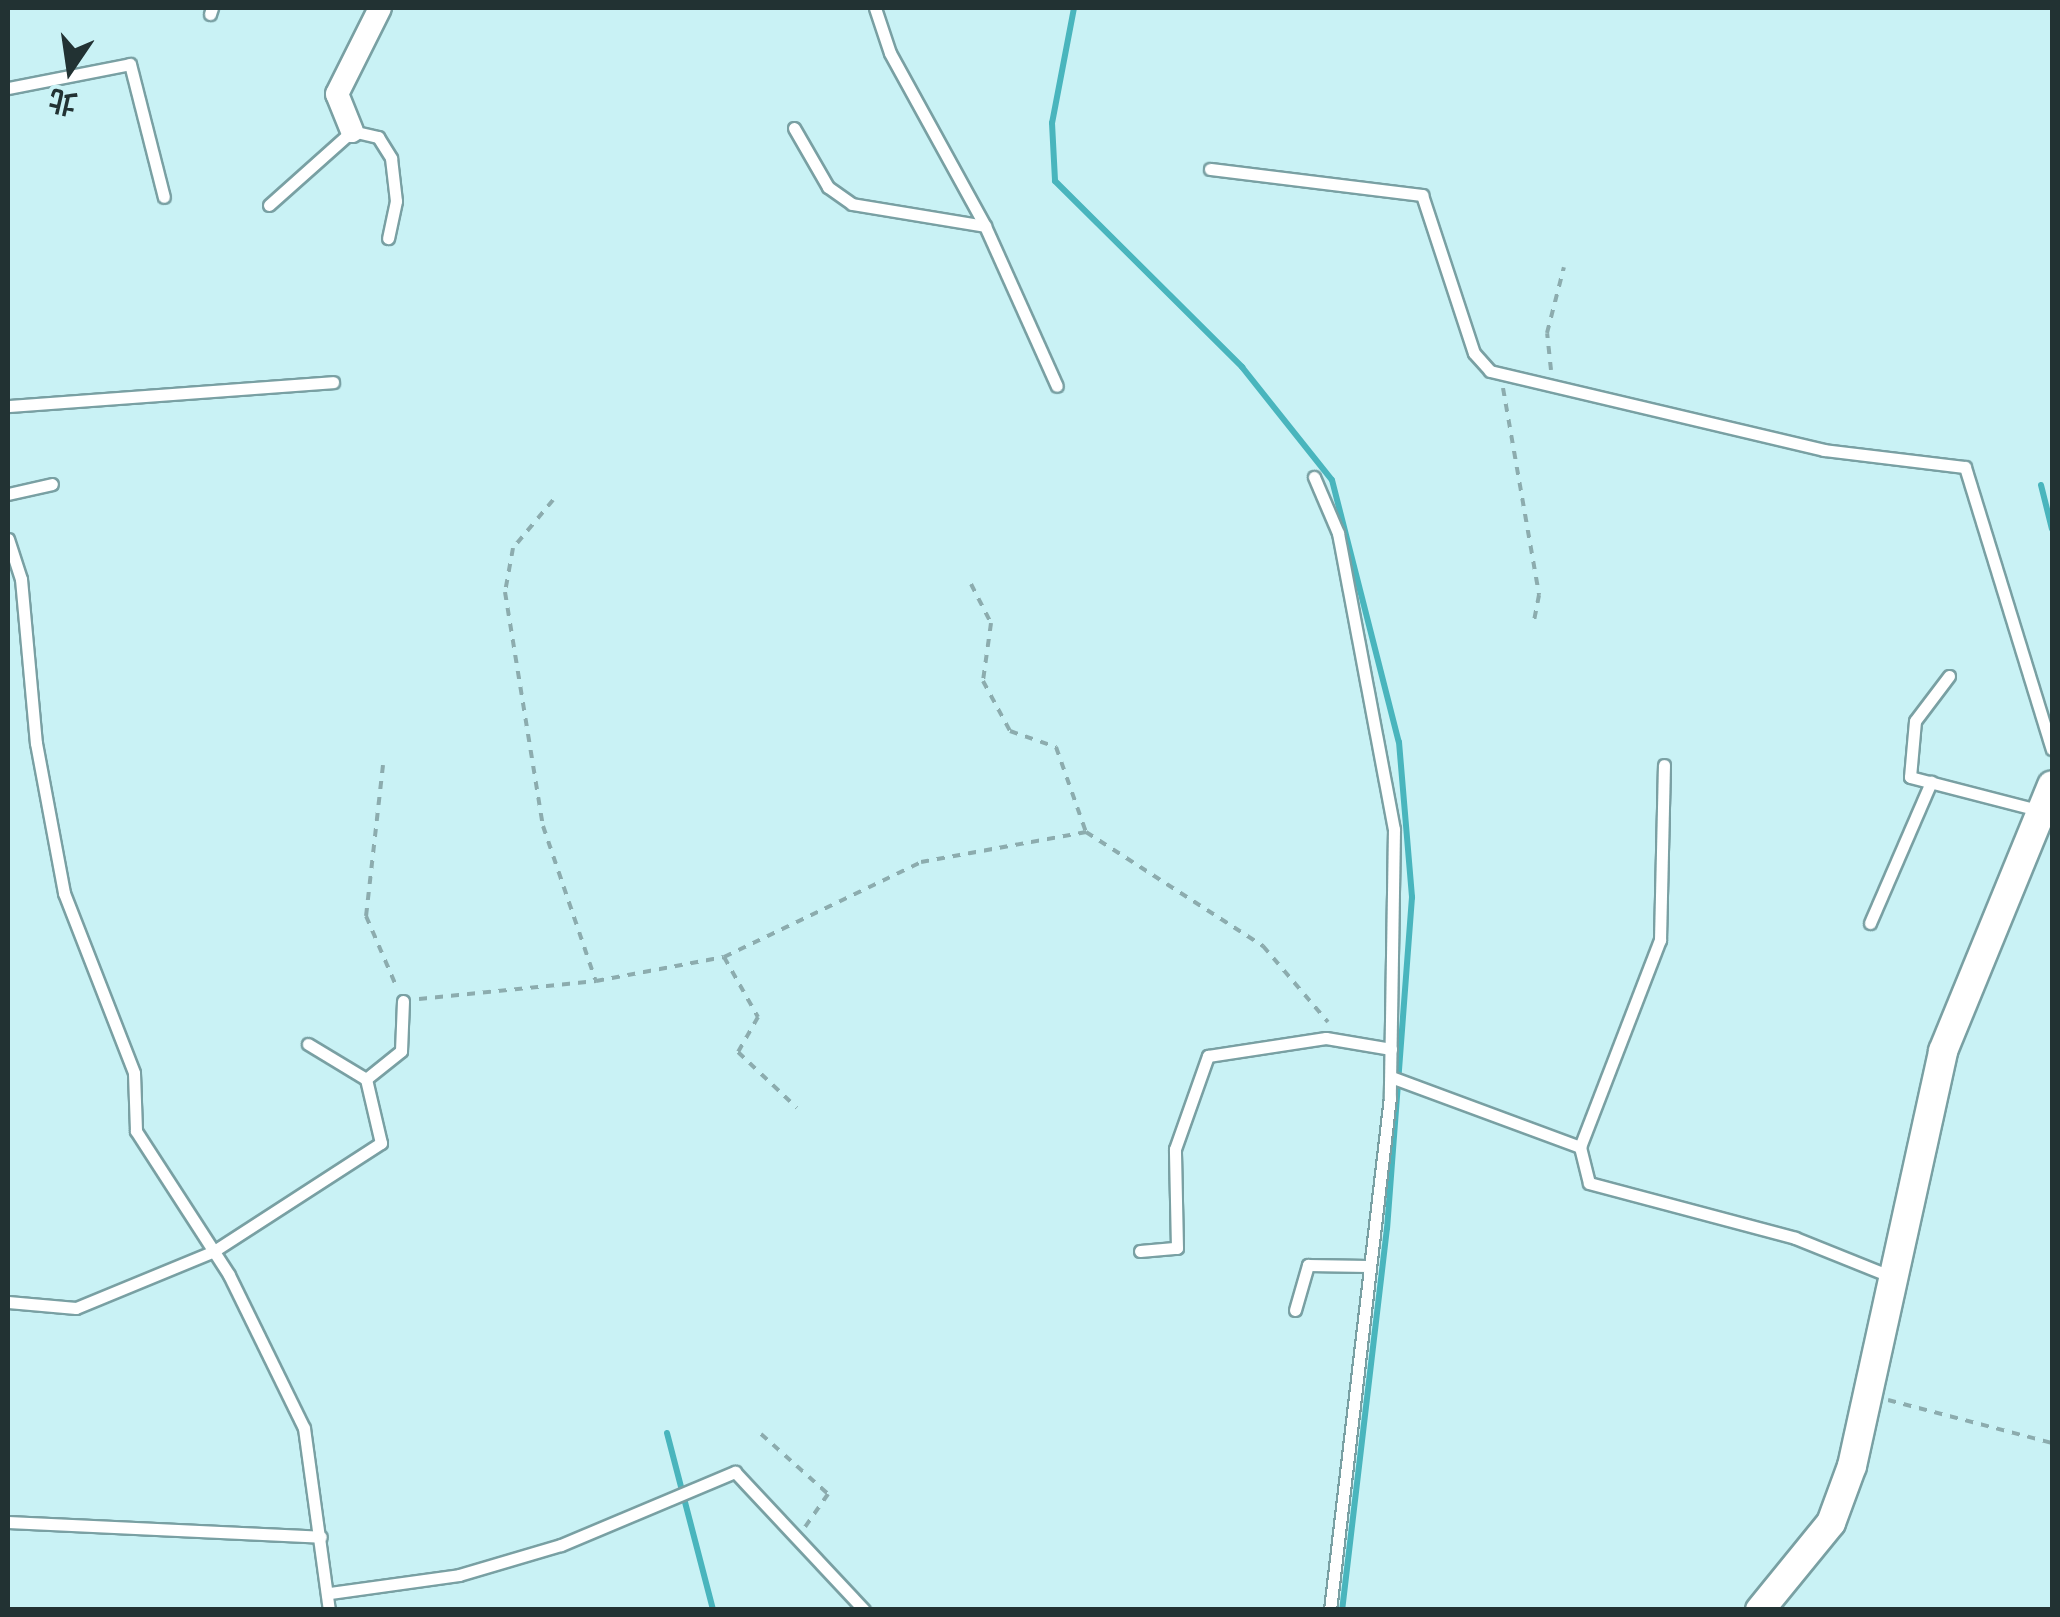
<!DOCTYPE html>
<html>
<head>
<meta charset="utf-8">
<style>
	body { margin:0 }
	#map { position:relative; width:2060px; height:1617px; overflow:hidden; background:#c9f2f5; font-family:Overpass,"Noto Sans TC",sans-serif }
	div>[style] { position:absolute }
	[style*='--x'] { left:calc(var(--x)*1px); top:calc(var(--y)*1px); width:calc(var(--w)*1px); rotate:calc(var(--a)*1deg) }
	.stream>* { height:6px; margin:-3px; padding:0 3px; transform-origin:3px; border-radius:3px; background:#49b5bd }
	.path>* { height:4px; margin-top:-2px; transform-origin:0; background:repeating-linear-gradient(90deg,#8cacae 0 8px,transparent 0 16px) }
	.roads { filter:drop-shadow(2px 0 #79a0a3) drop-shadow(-2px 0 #79a0a3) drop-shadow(0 2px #79a0a3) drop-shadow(0 -2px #79a0a3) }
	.service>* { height:11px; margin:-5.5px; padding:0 5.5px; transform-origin:5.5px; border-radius:5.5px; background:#fff }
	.minor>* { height:22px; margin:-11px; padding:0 11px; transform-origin:11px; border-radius:11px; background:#fff }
	.tertiary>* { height:28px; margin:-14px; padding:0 14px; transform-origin:14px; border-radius:14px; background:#fff }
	span { translate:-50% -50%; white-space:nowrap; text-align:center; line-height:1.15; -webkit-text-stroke:9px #c9f2f5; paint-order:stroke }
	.frame { position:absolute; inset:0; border:10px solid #223233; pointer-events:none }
	.north { position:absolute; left:20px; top:20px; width:100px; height:100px; -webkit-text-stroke:8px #c9f2f5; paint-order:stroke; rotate:193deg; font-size:28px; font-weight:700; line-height:40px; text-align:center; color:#223233 }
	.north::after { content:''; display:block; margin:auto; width:35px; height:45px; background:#223233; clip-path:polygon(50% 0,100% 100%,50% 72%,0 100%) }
</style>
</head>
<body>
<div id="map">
	<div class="stream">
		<i style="--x:1074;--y:8;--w:117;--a:100.8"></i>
		<i style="--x:1052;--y:123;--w:58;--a:87"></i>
		<i style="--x:1055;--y:181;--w:264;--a:44.8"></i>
		<i style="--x:1242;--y:367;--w:144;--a:51.5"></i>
		<i style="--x:1332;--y:480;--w:270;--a:75.7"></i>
		<i style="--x:1399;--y:742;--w:156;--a:85.2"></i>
		<i style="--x:1412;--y:897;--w:332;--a:94.3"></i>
		<i style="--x:1387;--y:1228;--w:385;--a:96.7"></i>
		<i style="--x:2041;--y:485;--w:45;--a:76"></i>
		<i style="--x:667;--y:1433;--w:183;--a:75.4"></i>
	</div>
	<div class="path">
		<i style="--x:1551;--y:370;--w:37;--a:-96"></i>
		<i style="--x:1547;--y:333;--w:68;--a:-75.6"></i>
		<i style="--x:1503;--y:388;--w:210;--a:80.1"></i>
		<i style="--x:1539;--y:595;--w:25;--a:101"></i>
		<i style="--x:553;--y:500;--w:62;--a:129.8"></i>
		<i style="--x:513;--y:548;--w:45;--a:100.3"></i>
		<i style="--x:505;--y:592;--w:237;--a:80.8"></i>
		<i style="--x:543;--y:826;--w:162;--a:71.2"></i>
		<i style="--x:971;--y:584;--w:44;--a:62.9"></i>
		<i style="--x:991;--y:623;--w:59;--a:97.9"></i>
		<i style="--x:983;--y:681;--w:57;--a:61.6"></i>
		<i style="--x:1010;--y:731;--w:49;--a:19.2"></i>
		<i style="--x:1056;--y:747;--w:90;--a:70.6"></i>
		<i style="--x:1086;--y:832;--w:211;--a:32.8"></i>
		<i style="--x:1263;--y:946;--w:100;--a:49.5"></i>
		<i style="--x:383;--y:765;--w:152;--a:96.4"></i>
		<i style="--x:366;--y:916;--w:78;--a:66.7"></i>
		<i style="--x:724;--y:957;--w:69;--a:60.5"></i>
		<i style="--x:758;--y:1017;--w:40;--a:119.7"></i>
		<i style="--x:738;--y:1052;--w:81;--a:43.5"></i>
		<i style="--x:419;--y:999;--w:178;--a:-5.8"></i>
		<i style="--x:596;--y:981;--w:130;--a:-10.6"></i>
		<i style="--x:724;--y:957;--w:219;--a:-25.7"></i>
		<i style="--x:921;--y:862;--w:168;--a:-10.3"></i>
		<i style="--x:1888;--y:1400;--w:170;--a:14.7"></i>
		<i style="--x:761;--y:1434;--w:90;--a:41.8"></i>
		<i style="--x:828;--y:1494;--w:40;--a:124.9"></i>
	</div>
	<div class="roads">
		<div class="service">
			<i style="--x:875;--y:8;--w:47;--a:71.6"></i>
			<i style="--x:890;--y:53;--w:197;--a:61.2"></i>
			<i style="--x:985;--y:226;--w:175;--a:65.8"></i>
			<i style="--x:210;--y:14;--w:6;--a:-72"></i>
			<i style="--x:8;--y:88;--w:124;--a:-11.1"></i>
			<i style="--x:130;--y:64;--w:137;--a:75.7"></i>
			<i style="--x:794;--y:128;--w:68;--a:60"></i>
			<i style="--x:828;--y:187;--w:29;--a:35"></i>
			<i style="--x:852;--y:204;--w:135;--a:9.4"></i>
			<i style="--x:1210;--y:169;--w:214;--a:7"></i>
			<i style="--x:1422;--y:195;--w:166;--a:71.8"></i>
			<i style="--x:1474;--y:353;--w:24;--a:48"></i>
			<i style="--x:1490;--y:371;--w:343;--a:13.3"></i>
			<i style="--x:1824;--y:450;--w:142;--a:6.9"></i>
			<i style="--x:1965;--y:467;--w:295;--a:72.9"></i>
			<i style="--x:269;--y:205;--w:111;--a:-41.7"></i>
			<i style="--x:352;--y:131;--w:27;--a:13"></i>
			<i style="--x:378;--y:137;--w:25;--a:58"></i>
			<i style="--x:391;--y:158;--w:43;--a:83.4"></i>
			<i style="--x:396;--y:201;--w:38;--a:102"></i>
			<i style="--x:8;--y:406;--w:326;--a:-4.2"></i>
			<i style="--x:1314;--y:477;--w:61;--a:66.8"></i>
			<i style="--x:1338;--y:533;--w:301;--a:79.3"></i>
			<i style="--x:1394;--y:829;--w:268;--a:90.9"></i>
			<i style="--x:1390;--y:1097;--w:516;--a:96.67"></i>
			<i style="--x:8;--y:494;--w:45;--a:-12.8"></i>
			<i style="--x:8;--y:539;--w:42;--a:72"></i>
			<i style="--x:21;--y:579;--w:165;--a:84.8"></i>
			<i style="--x:36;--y:743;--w:153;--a:79.4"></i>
			<i style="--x:64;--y:893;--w:193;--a:68.7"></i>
			<i style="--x:134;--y:1073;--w:58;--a:88"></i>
			<i style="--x:136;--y:1131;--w:171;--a:57.1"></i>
			<i style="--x:229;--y:1275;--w:170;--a:63.9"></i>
			<i style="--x:304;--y:1428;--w:184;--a:82.2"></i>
			<i style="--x:1949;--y:676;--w:56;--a:127.1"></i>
			<i style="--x:1915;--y:721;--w:56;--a:95.1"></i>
			<i style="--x:1910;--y:777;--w:132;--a:14.5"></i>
			<i style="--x:1870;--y:923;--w:154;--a:-66.6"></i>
			<i style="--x:308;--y:1044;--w:68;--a:31.1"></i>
			<i style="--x:1391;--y:1077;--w:202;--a:20.3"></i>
			<i style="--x:1580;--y:1147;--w:37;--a:76"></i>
			<i style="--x:1589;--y:1183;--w:213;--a:14.9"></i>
			<i style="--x:1795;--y:1238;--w:105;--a:21.9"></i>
			<i style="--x:1580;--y:1147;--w:222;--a:-68.9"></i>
			<i style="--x:1660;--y:940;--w:175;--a:-88.7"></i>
			<i style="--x:1140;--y:1251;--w:37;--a:-5"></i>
			<i style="--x:1177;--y:1248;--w:99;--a:-91.2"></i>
			<i style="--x:1175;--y:1149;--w:99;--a:-70.5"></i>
			<i style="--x:1208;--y:1056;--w:119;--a:-8.7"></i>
			<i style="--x:1326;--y:1038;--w:66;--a:9.6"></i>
			<i style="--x:8;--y:1302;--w:68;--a:5"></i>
			<i style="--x:76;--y:1308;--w:149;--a:-22.4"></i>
			<i style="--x:214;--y:1251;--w:199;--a:-32.9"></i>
			<i style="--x:381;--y:1143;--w:66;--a:-103.2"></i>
			<i style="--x:366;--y:1079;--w:45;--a:-38.7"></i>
			<i style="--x:401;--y:1051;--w:50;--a:-87.7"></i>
			<i style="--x:1295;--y:1310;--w:47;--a:-73.9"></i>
			<i style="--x:1308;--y:1265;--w:60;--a:1"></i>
			<i style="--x:8;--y:1522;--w:313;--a:2.7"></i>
			<i style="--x:330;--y:1593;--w:130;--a:-7.9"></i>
			<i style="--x:459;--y:1575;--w:106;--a:-16.4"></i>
			<i style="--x:561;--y:1545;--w:189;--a:-22.8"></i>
			<i style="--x:735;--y:1472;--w:189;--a:46.9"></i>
		</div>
		<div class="minor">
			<i style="--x:352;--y:131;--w:40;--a:-112"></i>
			<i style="--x:337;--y:94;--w:96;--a:-63.4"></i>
		</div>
		<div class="tertiary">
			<i style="--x:1760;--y:1610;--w:112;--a:-50.8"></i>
			<i style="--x:1831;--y:1523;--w:61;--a:-69.8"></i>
			<i style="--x:1852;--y:1466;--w:425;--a:-77.6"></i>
			<i style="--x:1943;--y:1051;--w:287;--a:-67.7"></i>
		</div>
	</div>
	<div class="frame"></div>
	<div class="north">北</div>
</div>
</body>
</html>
